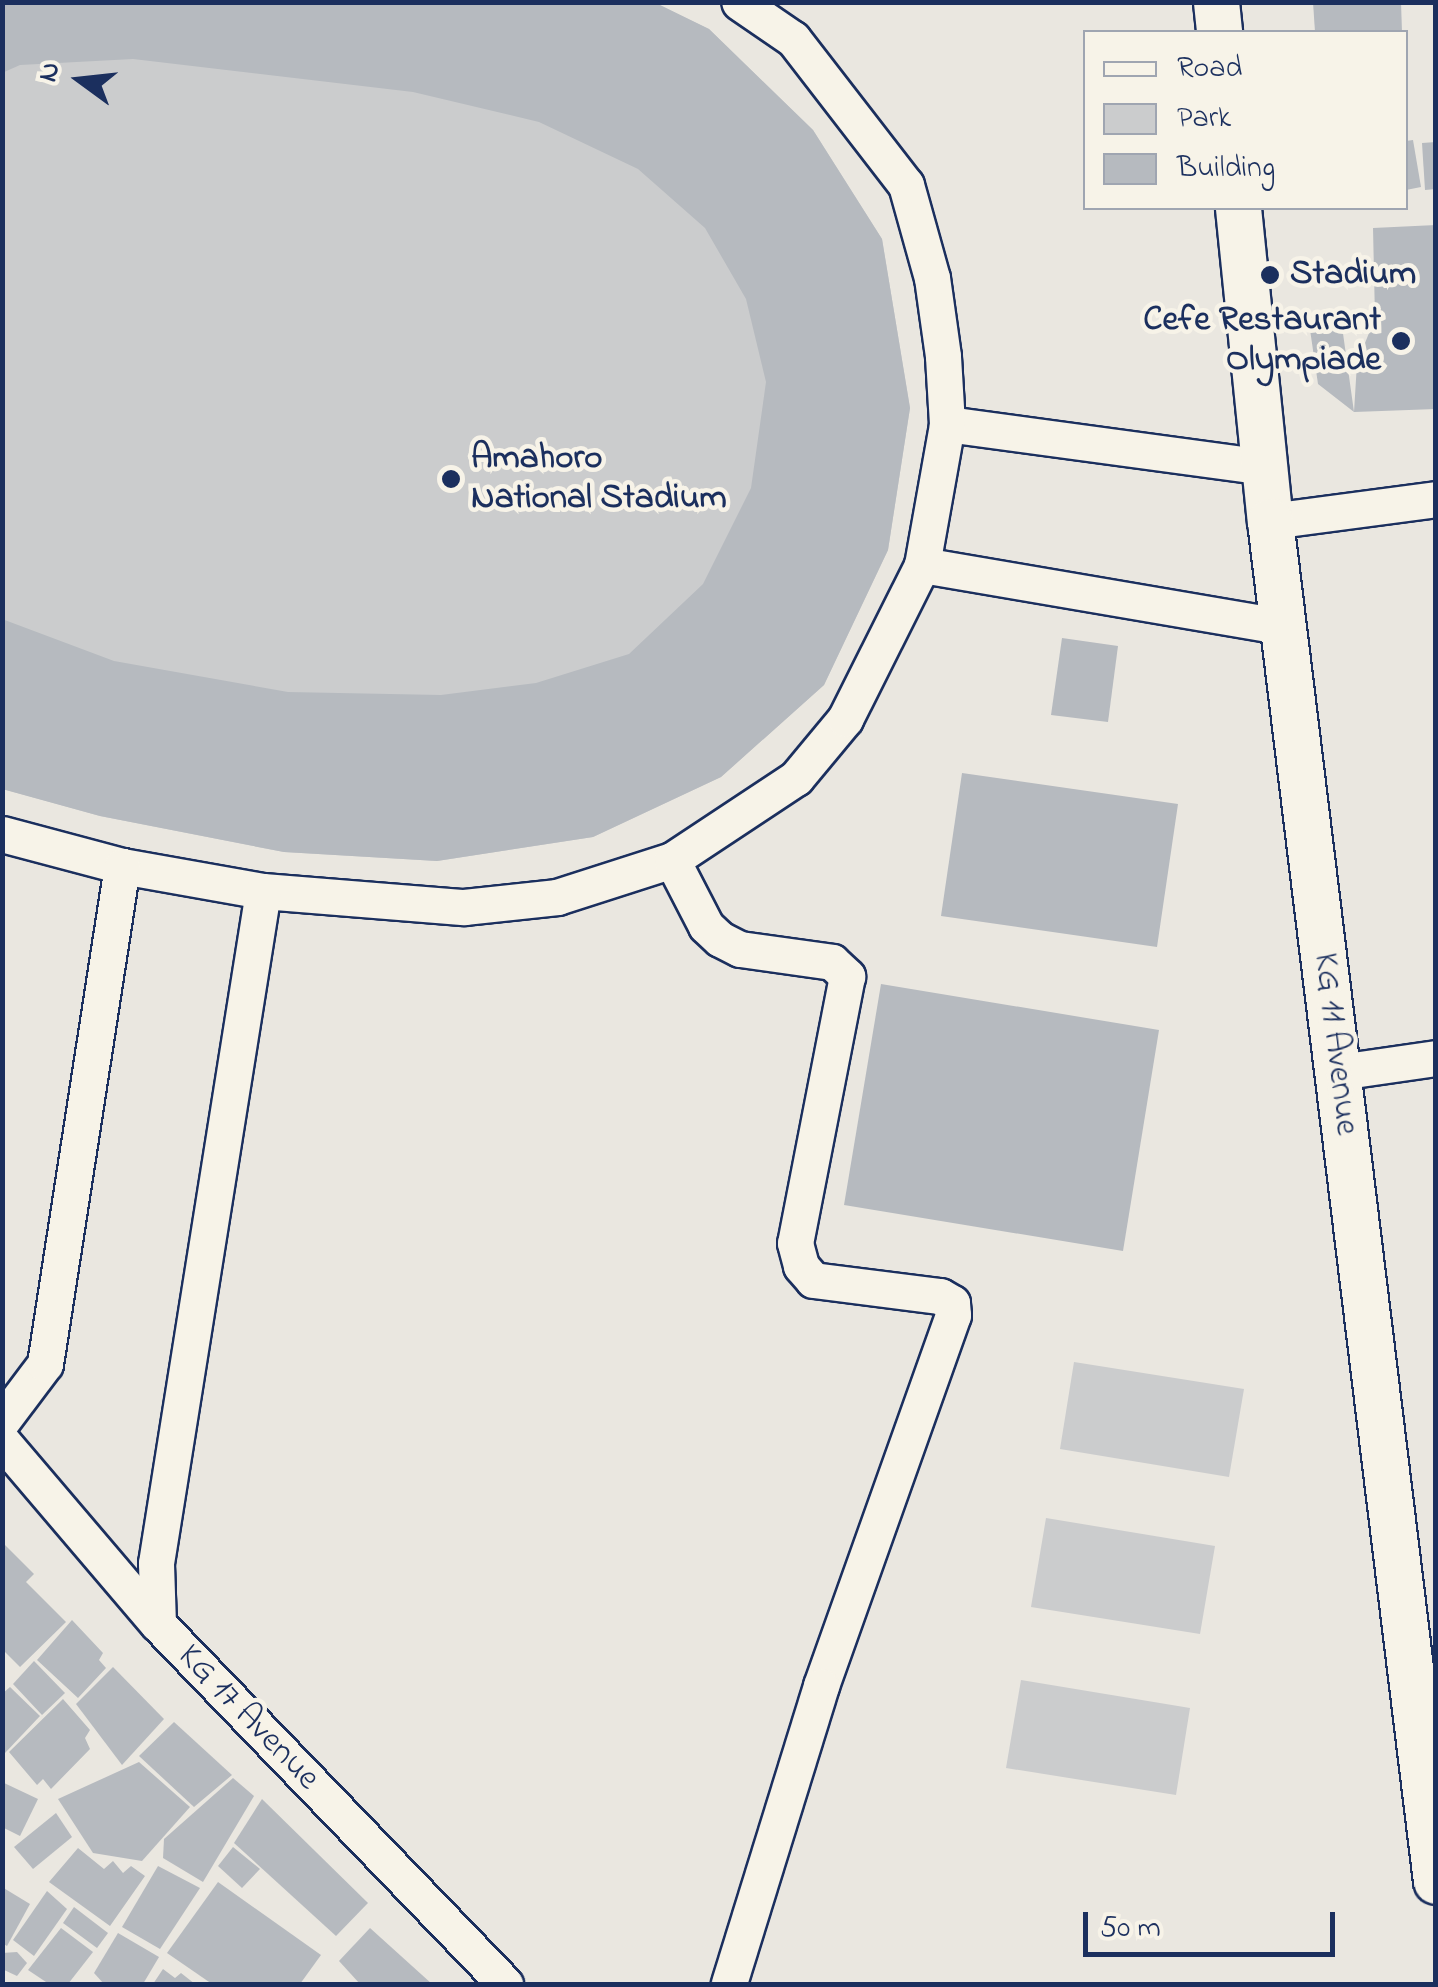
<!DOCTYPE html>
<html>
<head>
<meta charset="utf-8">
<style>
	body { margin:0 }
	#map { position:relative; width:1438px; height:1987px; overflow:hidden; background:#eae7e0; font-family:"Indie Flower",sans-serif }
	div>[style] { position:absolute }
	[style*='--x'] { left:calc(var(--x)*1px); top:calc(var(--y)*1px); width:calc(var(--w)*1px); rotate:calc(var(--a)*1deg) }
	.green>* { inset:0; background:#cbcccd }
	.building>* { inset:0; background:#b6babf }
	.roads { filter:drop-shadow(2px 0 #1b2f5e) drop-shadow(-2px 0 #1b2f5e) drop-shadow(0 2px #1b2f5e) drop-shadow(0 -2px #1b2f5e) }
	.minor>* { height:35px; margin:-17.5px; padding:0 17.5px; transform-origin:17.5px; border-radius:17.5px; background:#f7f3e8 }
	.major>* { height:45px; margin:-22.5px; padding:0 22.5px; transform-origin:22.5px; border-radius:22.5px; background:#f7f3e8 }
	.dots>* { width:28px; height:28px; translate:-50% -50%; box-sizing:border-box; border:5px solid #f7f3e8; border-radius:50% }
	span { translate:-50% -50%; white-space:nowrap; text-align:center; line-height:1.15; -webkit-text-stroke:9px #f7f3e8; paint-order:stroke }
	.poi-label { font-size:35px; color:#1b2f5e; font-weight:700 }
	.left { translate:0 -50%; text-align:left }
	.right { translate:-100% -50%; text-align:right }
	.street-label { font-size:35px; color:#1b2f5e }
	.frame { position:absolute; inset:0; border:5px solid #1b2f5e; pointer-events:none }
	.legend { position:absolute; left:1083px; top:30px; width:325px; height:180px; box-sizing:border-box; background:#f7f3e8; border:2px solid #9fa5b1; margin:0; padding:12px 18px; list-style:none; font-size:30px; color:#1b2f5e }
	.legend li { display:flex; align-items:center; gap:20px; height:50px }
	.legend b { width:50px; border:2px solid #9fa5b1 }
	.north { position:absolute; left:30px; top:30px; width:100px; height:100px; -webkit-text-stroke:8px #f7f3e8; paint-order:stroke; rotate:285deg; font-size:28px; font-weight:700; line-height:40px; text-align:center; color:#1b2f5e }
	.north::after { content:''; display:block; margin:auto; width:35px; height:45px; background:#1b2f5e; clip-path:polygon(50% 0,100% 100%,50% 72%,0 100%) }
	.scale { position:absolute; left:1083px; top:1912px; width:252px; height:45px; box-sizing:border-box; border:5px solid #1b2f5e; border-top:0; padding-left:12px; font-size:30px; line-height:35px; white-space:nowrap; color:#1b2f5e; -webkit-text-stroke:8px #f7f3e8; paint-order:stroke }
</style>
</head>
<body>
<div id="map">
	<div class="green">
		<i style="clip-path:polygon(3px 3px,654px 3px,709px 29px,813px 130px,882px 239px,910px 408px,888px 550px,824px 685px,721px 777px,593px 837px,437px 861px,284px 852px,100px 816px,3px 789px)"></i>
		<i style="clip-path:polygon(1074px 1362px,1244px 1389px,1229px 1477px,1060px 1449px)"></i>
		<i style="clip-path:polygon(1046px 1518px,1215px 1546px,1200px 1634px,1031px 1607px)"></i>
		<i style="clip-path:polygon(1021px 1680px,1190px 1708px,1176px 1795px,1006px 1768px)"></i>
	</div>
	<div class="building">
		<i style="clip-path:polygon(2px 2px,654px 2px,709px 29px,813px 130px,882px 239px,910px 408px,888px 550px,824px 685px,721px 777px,593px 837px,437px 861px,284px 852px,100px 816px,2px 789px,2px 619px,114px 661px,288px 692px,441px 695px,536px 683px,629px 654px,703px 584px,751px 488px,766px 382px,746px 299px,705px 228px,638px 169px,539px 122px,413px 92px,133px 59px,20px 65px,2px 73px)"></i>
		<i style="clip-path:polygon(1313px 2px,1401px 2px,1402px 32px,1315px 32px)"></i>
		<i style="clip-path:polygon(1413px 140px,1421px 187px,1406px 190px,1406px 141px)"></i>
		<i style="clip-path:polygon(1436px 142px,1436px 189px,1425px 190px,1422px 143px)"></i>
		<i style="clip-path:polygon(1436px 225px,1436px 409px,1354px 412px,1318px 384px,1308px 316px,1340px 312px,1354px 412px,1357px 363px,1375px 318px,1373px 228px)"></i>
		<i style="clip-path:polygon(1062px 638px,1118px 646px,1108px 722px,1051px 715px)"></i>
		<i style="clip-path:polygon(962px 773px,1178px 804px,1157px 947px,941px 916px)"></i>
		<i style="clip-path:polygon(881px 984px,1159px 1030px,1123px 1251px,844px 1205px)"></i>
		<i style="clip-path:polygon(2px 1542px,34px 1574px,26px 1582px,66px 1622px,20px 1667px,2px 1649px)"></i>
		<i style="clip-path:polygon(72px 1620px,103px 1653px,99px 1660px,106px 1668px,78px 1698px,37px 1660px)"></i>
		<i style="clip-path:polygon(34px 1661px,65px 1693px,42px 1715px,13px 1684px)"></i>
		<i style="clip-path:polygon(113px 1667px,164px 1719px,122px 1765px,76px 1704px)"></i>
		<i style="clip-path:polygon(10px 1687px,40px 1716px,5px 1753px,2px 1694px)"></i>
		<i style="clip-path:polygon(63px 1699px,90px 1730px,85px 1738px,90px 1749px,51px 1789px,43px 1779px,37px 1785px,9px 1752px)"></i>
		<i style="clip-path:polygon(174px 1722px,232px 1775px,194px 1807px,139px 1756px)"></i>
		<i style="clip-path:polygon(139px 1762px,190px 1807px,142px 1861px,93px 1853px,58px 1799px)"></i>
		<i style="clip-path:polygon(233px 1778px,254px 1796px,203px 1882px,163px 1858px,164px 1839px)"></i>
		<i style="clip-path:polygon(2px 1782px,38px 1799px,20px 1836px,2px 1827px)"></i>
		<i style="clip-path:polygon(262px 1799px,368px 1903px,336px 1936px,234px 1843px)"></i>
		<i style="clip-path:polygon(56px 1813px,72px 1837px,33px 1869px,14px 1847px)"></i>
		<i style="clip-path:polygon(233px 1847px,260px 1869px,242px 1888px,218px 1866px)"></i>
		<i style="clip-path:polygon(78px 1848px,104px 1869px,113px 1861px,123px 1873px,131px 1866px,145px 1876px,110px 1926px,49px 1882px)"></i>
		<i style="clip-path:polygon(158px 1866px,200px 1888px,160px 1949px,122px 1927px)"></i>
		<i style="clip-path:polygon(218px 1882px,321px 1955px,300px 1984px,212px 1984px,167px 1953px)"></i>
		<i style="clip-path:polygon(2px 1887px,30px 1904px,7px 1946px,2px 1943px)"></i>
		<i style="clip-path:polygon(47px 1891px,67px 1909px,34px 1956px,13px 1940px)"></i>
		<i style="clip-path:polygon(74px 1907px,108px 1933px,97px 1948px,63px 1923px)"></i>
		<i style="clip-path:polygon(61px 1928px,93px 1952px,68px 1984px,49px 1984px,28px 1970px)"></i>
		<i style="clip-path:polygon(370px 1928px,432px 1984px,360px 1984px,339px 1961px)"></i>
		<i style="clip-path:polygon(118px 1933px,159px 1957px,143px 1984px,104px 1984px,94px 1973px)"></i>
		<i style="clip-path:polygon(17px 1952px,27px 1963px,17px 1976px,2px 1969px,2px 1953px)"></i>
		<i style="clip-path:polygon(163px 1969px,175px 1978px,181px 1973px,195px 1984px,153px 1984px)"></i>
	</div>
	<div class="roads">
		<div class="minor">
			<i style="--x:947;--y:424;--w:322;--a:7.7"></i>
			<i style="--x:1270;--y:521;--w:167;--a:-7.5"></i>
			<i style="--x:922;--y:565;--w:366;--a:9.7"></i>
			<i style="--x:2;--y:834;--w:124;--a:14.9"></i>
			<i style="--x:122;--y:866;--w:143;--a:10.1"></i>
			<i style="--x:263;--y:891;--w:202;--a:4.6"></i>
			<i style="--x:464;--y:907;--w:94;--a:-6.1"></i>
			<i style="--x:557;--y:897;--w:121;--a:-17.8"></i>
			<i style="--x:672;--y:860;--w:149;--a:-33.5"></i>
			<i style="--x:796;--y:778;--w:77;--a:-50.3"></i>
			<i style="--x:845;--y:719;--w:172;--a:-63.4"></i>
			<i style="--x:922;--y:565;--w:143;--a:-79.9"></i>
			<i style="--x:947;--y:424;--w:68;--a:-93.4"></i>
			<i style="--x:943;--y:356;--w:79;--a:-98"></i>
			<i style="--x:932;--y:278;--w:97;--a:-105.6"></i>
			<i style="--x:906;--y:185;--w:185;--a:-127.7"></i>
			<i style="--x:793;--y:39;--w:65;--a:-145.6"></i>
			<i style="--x:672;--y:860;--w:74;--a:62.7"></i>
			<i style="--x:706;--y:926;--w:19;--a:43"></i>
			<i style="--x:720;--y:939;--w:22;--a:27"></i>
			<i style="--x:740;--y:949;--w:93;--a:8"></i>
			<i style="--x:832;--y:962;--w:21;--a:43"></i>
			<i style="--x:847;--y:976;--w:272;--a:101"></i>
			<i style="--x:795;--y:1243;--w:24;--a:75"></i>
			<i style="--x:801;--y:1266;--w:18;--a:49"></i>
			<i style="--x:813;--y:1280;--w:128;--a:7.2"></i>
			<i style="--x:940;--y:1296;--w:14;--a:30"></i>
			<i style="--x:952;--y:1303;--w:12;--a:85"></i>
			<i style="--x:953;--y:1315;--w:394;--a:109.6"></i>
			<i style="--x:821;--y:1686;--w:312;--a:107.2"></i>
			<i style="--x:1339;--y:1072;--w:98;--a:-8.2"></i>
			<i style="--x:2;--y:1421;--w:71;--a:-53"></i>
			<i style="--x:45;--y:1364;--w:504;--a:-81.21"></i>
			<i style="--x:2;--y:1441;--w:240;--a:49.6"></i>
			<i style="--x:158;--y:1624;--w:500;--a:46.05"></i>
			<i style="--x:158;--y:1624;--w:61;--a:-91.9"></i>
			<i style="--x:156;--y:1563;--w:680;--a:-80.95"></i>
		</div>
		<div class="major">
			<i style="--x:1216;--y:2;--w:30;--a:84"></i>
			<i style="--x:1238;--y:208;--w:315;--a:84.2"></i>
			<i style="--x:1270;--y:521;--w:1370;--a:83.04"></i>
		</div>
	</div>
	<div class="dots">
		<i style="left:1270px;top:275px;background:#1b2f5e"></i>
		<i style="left:1401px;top:341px;background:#1b2f5e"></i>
		<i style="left:451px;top:479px;background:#1b2f5e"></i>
	</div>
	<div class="poi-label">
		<span class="left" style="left:1290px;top:275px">Stadium</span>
		<span class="right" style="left:1381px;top:341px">Cefe Restaurant<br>Olympiade</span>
		<span class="left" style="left:471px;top:479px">Amahoro<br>National Stadium</span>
	</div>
	<div class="street-label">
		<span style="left:1335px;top:1044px;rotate:83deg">KG 11 Avenue</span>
		<span style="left:248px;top:1718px;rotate:46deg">KG 17 Avenue</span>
	</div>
	<div class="frame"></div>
	<ul class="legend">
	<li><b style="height:12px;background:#f7f3e8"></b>Road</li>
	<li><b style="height:28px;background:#cbcccd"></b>Park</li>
	<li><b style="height:28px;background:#b6babf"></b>Building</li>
	</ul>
	<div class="north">N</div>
	<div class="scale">50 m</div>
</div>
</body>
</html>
